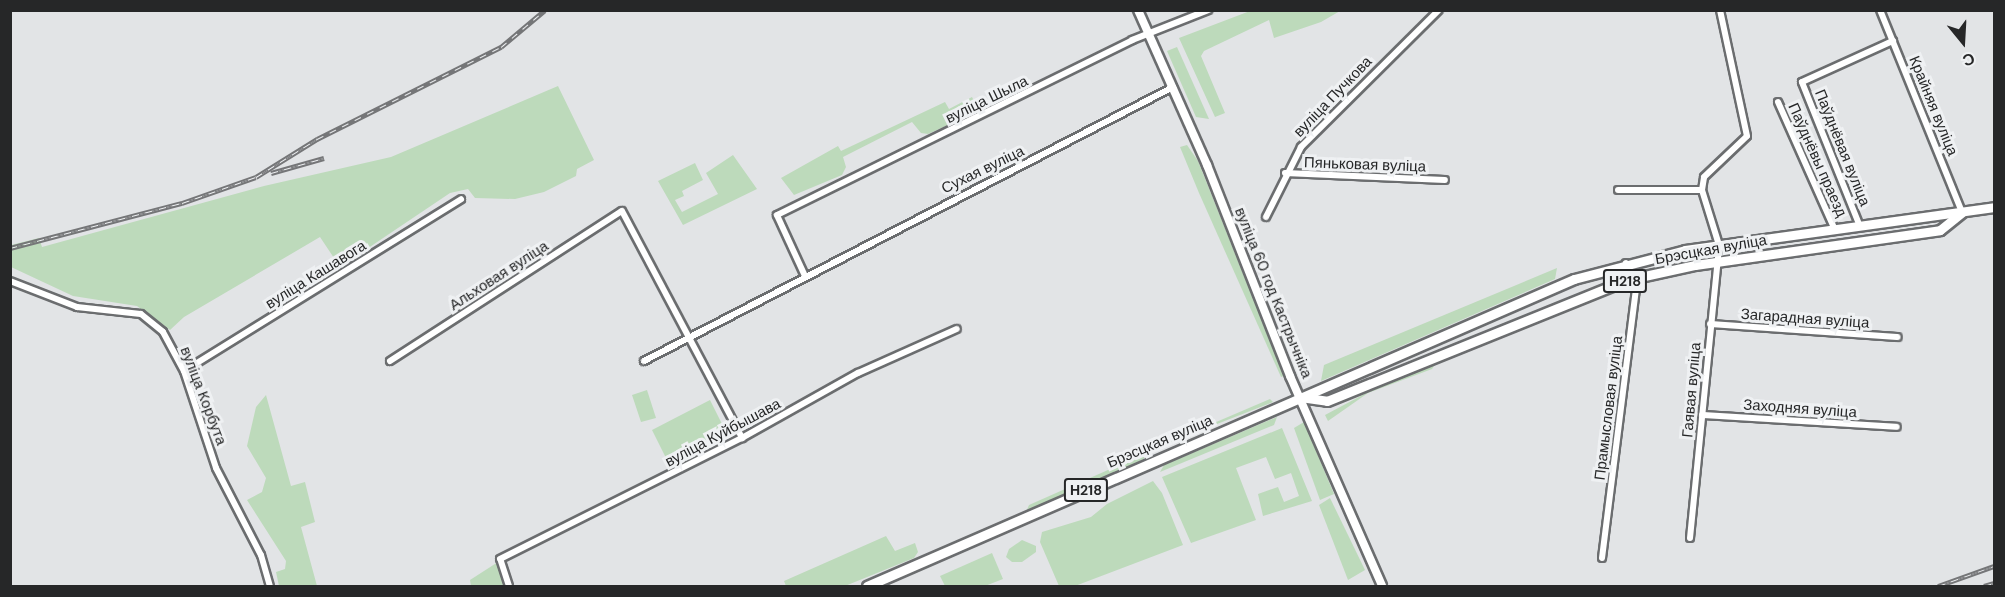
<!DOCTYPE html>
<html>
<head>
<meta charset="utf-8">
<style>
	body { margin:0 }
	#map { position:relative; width:2005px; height:597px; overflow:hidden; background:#e2e4e6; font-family:"DM Sans",sans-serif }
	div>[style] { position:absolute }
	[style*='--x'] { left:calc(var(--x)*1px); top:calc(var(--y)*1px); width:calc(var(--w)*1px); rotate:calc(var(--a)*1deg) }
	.green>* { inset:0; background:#bddabb }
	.roads { filter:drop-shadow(2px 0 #6b6d6f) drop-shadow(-2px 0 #6b6d6f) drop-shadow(0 2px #6b6d6f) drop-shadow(0 -2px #6b6d6f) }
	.minor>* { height:6px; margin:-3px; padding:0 3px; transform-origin:3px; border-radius:3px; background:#fff }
	.tertiary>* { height:8px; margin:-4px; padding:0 4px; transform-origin:4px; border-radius:4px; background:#fff }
	.primary>* { height:9px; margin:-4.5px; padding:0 4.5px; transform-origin:4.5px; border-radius:4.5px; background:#fff }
	.rail>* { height:4.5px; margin-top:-2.25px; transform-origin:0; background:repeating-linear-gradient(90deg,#eff1f3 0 7px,#757678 0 14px); box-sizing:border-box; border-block:2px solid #757678 }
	span { translate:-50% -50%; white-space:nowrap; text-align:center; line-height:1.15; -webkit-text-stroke:6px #eff1f3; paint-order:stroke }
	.shield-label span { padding:2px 4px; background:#eff1f3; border:2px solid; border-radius:4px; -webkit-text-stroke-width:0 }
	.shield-label { font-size:14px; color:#262728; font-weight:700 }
	.street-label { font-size:15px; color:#262728 }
	.frame { position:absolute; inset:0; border:12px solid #262728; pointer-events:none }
	.north { position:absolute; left:1933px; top:12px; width:60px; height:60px; -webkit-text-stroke:4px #eff1f3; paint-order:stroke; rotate:162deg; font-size:16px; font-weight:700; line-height:24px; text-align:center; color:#262728 }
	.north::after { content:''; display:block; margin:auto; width:21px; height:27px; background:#262728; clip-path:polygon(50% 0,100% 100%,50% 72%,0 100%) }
</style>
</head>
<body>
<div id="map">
	<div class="green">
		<i style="clip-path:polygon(1250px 11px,1340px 11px,1321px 22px,1274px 38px,1269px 20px,1204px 51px,1201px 56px,1225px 113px,1215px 117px,1179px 38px)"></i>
		<i style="clip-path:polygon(1177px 47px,1209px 119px,1196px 117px,1167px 51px)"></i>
		<i style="clip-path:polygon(558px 86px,594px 160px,577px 169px,576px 176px,544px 192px,515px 199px,475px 198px,468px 189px,450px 193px,340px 267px,320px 237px,184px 317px,170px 330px,137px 306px,73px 296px,11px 267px,11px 245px,39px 238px,42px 247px,264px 186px,391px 157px)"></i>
		<i style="clip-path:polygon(972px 97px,979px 111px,928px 134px,921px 133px,912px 122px,843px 157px,846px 167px,842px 175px,794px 195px,781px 178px,838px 146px,841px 151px,945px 102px,949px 109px)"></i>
		<i style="clip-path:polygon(1187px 145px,1198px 161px,1284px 376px,1281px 377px,1199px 193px,1180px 147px)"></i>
		<i style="clip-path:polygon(733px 155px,757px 189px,683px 225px,658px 181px,695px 163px,703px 180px,682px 191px,684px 196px,675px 200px,682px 212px,718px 194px,706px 173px)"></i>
		<i style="clip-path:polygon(1557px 268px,1555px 279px,1321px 381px,1324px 365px)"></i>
		<i style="clip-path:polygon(1436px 363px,1432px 369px,1368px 393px,1328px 421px,1325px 415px,1387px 382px)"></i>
		<i style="clip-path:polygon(647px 390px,656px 418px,641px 422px,632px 395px)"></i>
		<i style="clip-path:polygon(266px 395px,291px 486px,305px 482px,315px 522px,301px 527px,317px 586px,279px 586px,276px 572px,285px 569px,286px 561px,247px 500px,262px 492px,266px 478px,247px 446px,256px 407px)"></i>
		<i style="clip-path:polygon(1270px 399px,1273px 402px,1153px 449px)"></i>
		<i style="clip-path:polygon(710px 400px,725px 430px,667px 460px,652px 430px)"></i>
		<i style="clip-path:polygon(1277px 417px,1274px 425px,1160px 472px,1164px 465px)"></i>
		<i style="clip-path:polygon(1304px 422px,1334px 494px,1320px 500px,1294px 428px)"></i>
		<i style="clip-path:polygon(1282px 428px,1312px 501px,1263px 516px,1258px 494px,1278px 487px,1284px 502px,1299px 496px,1291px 473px,1275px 479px,1266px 457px,1236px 468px,1256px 520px,1191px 543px,1162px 477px)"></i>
		<i style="clip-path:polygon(1144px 454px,1144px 459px,1026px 512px,1029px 505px)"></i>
		<i style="clip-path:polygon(1153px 481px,1162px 493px,1183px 545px,1075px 586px,1059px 586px,1040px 542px,1042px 532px,1091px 517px,1107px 504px)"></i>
		<i style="clip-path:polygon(1330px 498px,1365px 570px,1348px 580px,1319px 505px)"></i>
		<i style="clip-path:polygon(886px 536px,895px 551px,915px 543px,918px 552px,914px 558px,845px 586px,786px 586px,784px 581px)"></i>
		<i style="clip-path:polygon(1022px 540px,1036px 546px,1036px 552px,1022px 562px,1012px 562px,1006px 557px,1009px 549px)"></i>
		<i style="clip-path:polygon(992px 553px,1003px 579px,985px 586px,945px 586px,940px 576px)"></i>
		<i style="clip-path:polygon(498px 562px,505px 586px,471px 586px,470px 580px)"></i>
	</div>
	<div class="roads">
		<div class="minor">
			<i style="--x:1880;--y:10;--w:218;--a:67.9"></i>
			<i style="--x:1778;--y:102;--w:138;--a:66"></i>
			<i style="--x:1285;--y:173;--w:160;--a:2.5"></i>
			<i style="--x:1618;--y:190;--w:84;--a:0"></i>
			<i style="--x:1266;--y:217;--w:78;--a:-63.4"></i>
			<i style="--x:1301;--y:147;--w:194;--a:-44.8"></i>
			<i style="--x:1859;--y:224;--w:153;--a:-111.9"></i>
			<i style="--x:1802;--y:82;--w:100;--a:-24.3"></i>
			<i style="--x:805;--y:276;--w:67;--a:-114.7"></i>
			<i style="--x:777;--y:215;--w:396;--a:-26.2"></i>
			<i style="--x:1132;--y:40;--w:82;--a:-21.5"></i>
			<i style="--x:10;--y:281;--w:72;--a:21.2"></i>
			<i style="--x:77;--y:307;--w:64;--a:6.2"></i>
			<i style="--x:141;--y:314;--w:28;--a:39"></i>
			<i style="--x:163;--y:332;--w:44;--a:61.7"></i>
			<i style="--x:184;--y:371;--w:102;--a:71.7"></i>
			<i style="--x:216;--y:468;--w:98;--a:62.7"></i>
			<i style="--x:261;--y:555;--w:32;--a:74"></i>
			<i style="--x:1710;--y:324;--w:188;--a:4"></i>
			<i style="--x:390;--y:361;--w:276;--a:-32.9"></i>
			<i style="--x:622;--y:211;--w:257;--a:62.1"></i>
			<i style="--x:644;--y:361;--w:596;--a:-27.38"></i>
			<i style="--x:184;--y:371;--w:326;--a:-31.8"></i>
			<i style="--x:1702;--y:415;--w:195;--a:3.5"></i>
			<i style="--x:1690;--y:538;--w:294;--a:-84.3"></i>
			<i style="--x:1719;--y:245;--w:58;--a:-107.2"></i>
			<i style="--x:1702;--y:190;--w:13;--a:-81"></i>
			<i style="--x:1704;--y:177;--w:59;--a:-43.6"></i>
			<i style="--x:1747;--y:136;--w:129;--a:-102.1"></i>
			<i style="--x:1602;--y:558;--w:273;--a:-82.8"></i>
			<i style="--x:1636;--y:287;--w:26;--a:-113"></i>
			<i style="--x:509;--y:586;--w:28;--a:-108"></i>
			<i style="--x:500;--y:559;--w:271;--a:-26.6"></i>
			<i style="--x:742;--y:438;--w:133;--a:-29.3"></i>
			<i style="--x:858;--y:373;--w:108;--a:-24"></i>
		</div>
		<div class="tertiary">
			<i style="--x:1138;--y:10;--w:170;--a:66"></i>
			<i style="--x:1207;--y:165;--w:227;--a:68.5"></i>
			<i style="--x:1290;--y:376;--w:229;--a:66.3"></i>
		</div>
		<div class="primary">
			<i style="--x:1300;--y:397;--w:27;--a:8"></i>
			<i style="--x:1327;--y:401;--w:323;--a:-22"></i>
			<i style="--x:1626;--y:280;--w:71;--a:-12.3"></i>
			<i style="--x:1695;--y:265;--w:247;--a:-8.1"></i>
			<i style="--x:1940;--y:230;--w:28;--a:-39"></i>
			<i style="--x:867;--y:586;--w:771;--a:-23.47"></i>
			<i style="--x:1574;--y:279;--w:115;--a:-14.6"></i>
			<i style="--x:1685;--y:250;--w:312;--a:-7.9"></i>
		</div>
	</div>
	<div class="rail">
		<i style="--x:271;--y:173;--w:55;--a:-15.8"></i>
		<i style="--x:10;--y:248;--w:178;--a:-14.7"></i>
		<i style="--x:182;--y:203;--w:78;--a:-19.4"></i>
		<i style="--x:256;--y:177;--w:72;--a:-31.9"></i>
		<i style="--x:317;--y:139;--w:206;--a:-26.6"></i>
		<i style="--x:501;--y:47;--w:57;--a:-40.1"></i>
		<i style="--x:1938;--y:586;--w:59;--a:-19.7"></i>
		<i style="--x:1984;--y:586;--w:10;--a:-17"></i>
	</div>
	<div class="shield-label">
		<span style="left:1625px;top:281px">Н218</span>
		<span style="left:1086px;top:490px">Н218</span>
	</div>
	<div class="street-label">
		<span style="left:1333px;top:97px;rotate:-46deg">вуліца Пучкова</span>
		<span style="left:987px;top:100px;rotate:-26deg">вуліца Шыла</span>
		<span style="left:1933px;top:106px;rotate:68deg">Крайняя вуліца</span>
		<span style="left:1842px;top:148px;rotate:68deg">Паўднёвая вуліца</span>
		<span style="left:1817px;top:160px;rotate:66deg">Паўднёвы праезд</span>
		<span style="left:1365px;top:165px;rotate:2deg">Пяньковая вуліца</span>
		<span style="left:983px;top:170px;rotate:-26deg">Сухая вуліца</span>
		<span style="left:1711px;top:250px;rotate:-10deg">Брэсцкая вуліца</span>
		<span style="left:316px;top:275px;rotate:-32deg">вуліца Кашавога</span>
		<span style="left:499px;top:276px;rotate:-33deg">Альховая вуліца</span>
		<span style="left:1273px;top:293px;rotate:68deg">вуліца 60 год Кастрычніка</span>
		<span style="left:1805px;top:319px;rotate:4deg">Загарадная вуліца</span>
		<span style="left:1692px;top:390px;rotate:-85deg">Гаявая вуліца</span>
		<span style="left:203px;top:396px;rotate:69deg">вуліца Корбута</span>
		<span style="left:1609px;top:408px;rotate:-83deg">Прамысловая вуліца</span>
		<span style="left:1800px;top:409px;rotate:4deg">Заходняя вуліца</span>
		<span style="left:723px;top:433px;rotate:-28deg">вуліца Куйбышава</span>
		<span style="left:1160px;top:442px;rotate:-23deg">Брэсцкая вуліца</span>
	</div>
	<div class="frame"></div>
	<div class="north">С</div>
</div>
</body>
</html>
